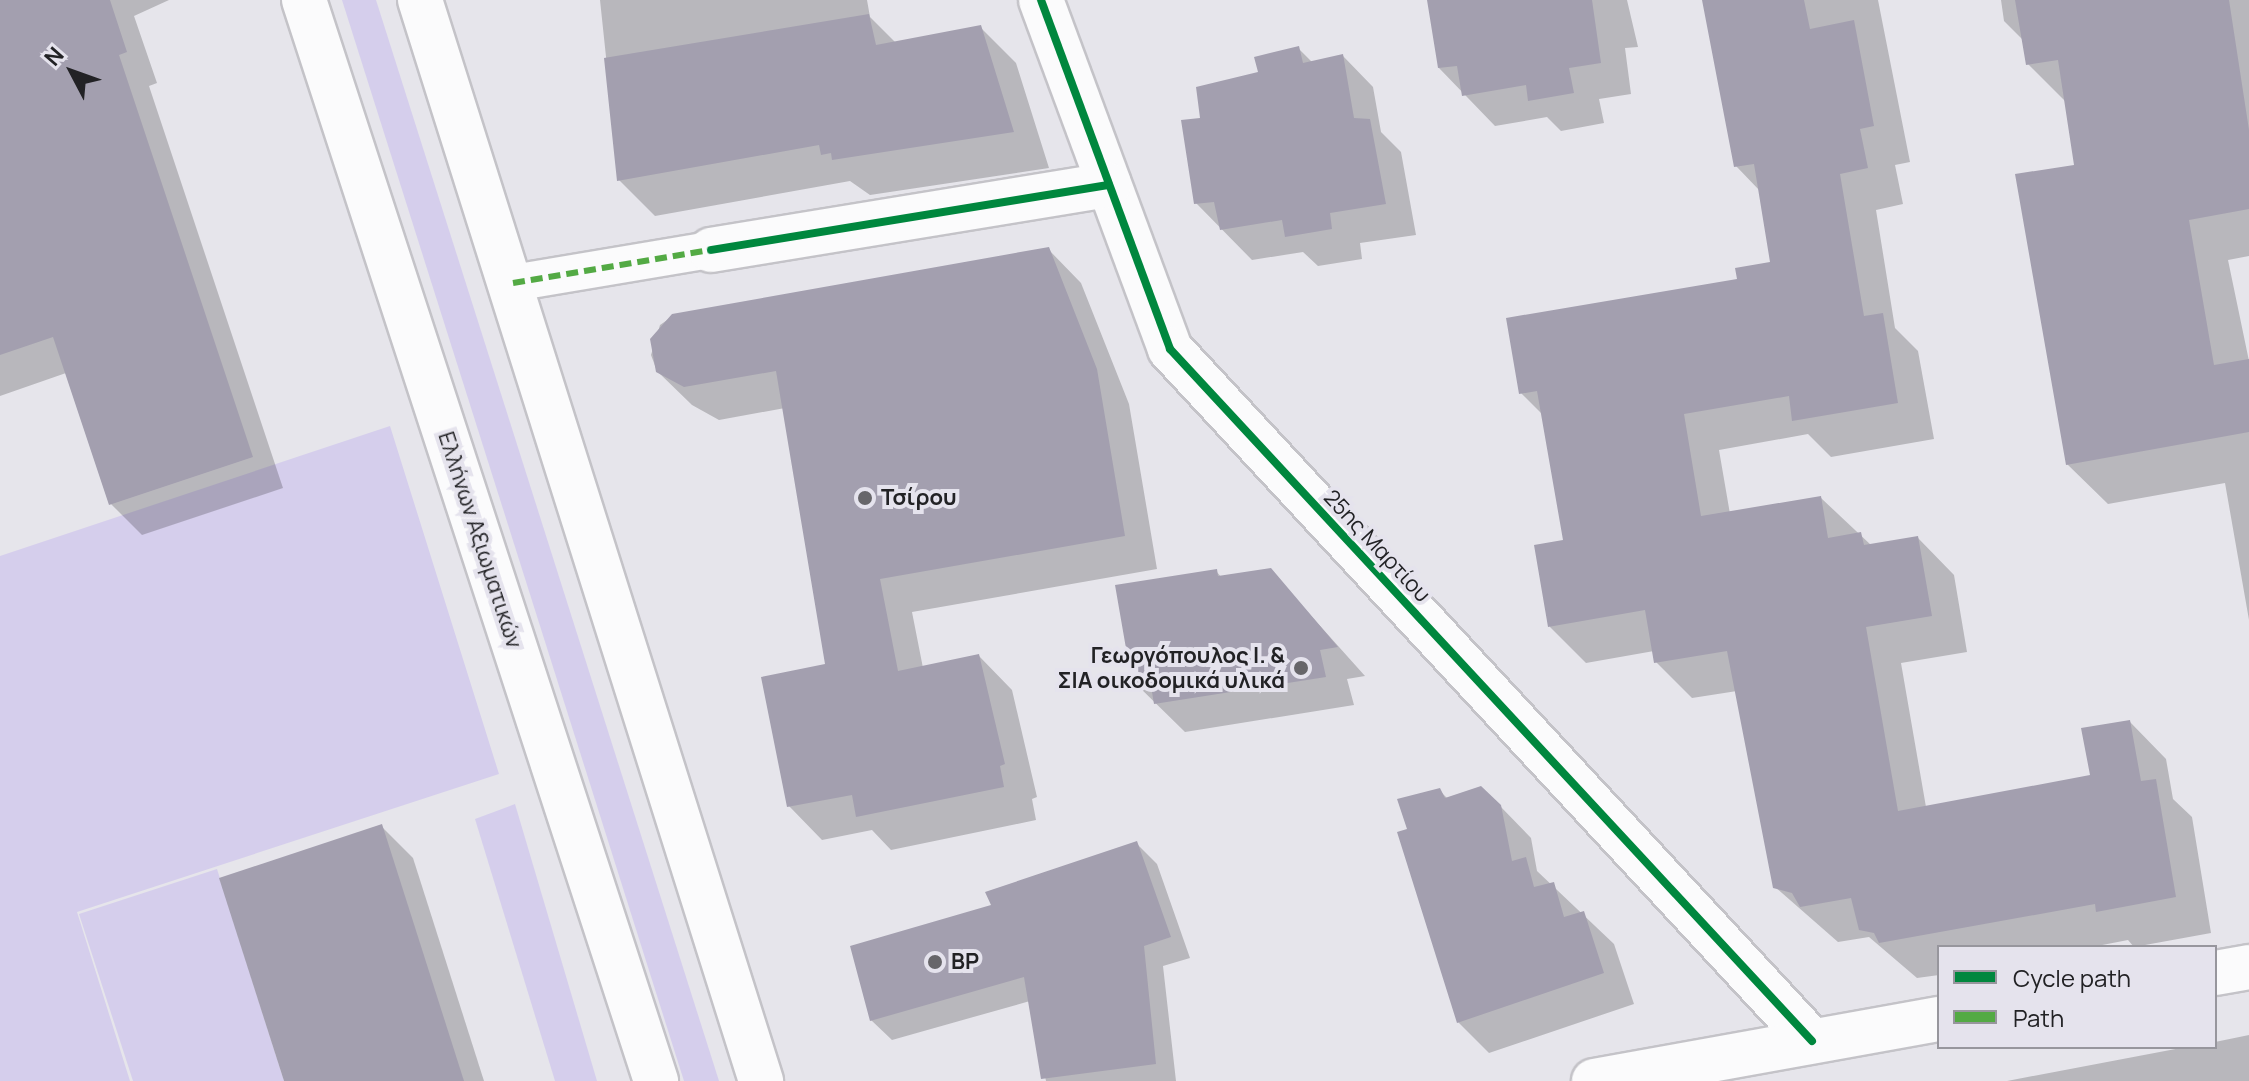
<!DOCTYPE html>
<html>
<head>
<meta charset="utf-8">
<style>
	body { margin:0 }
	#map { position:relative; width:2249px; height:1081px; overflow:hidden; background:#e6e5eb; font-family:Manrope,sans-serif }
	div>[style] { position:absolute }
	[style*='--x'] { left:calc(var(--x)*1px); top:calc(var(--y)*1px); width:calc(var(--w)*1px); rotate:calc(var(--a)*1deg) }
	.green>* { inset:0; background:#d5ceec }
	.shadow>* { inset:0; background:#0003 }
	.building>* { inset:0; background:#a39faf }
	.roads { filter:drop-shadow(2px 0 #c4c3c8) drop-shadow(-2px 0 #c4c3c8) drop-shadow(0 2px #c4c3c8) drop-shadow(0 -2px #c4c3c8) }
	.pedestrian>* { height:36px; margin:-18px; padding:0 18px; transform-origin:18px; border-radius:18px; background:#fbfbfc }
	.minor>* { height:44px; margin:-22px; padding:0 22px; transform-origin:22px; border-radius:22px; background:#fbfbfc }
	.primary>* { height:44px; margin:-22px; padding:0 22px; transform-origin:22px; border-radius:22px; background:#fbfbfc }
	.quiet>* { height:6px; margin-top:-3px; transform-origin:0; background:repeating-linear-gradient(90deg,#53aa44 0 12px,transparent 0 18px) }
	.cycleway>* { height:8px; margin:-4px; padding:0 4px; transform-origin:4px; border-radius:4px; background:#00873e }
	.dots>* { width:22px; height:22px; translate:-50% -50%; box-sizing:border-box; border:4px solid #e5e3ed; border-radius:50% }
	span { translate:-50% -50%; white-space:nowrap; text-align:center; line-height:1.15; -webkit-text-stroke:8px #e5e3ed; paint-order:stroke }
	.poi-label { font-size:22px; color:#222225; font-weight:700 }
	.left { translate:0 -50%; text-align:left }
	.right { translate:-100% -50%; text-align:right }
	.street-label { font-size:22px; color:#222225 }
	.legend { position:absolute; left:1937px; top:945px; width:280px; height:104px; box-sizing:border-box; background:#e5e3ed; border:2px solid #97969d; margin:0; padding:10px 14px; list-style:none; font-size:24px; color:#222225 }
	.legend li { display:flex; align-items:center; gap:16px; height:40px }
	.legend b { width:40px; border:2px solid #97969d }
	.north { position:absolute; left:32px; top:32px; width:80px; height:80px; -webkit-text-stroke:6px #e5e3ed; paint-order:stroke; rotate:311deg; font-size:22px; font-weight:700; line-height:32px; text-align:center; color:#222225 }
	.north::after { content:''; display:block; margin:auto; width:28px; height:36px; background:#222225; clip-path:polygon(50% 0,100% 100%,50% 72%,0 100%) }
</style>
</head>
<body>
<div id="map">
	<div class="green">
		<i style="clip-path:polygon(342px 0,376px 0,719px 1081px,684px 1081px)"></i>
		<i style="clip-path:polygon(390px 426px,499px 774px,77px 912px,130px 1081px,0 1081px,0 556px)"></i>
		<i style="clip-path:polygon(515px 804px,597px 1081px,555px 1081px,475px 819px)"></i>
		<i style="clip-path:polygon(217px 869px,284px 1081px,133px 1081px,79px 914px)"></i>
	</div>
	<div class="shadow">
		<i style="clip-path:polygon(0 0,169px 0,134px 16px,157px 83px,149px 86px,283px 488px,142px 535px,111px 504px,66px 373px,0 396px)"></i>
		<i style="clip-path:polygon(600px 0,867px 0,870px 17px,896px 43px,980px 27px,1016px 63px,1049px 168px,870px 195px,850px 181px,655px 216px,619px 180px)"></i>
		<i style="clip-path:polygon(1429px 0,1627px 0,1638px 47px,1625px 48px,1631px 94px,1599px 99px,1604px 123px,1561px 131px,1547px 117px,1495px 126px,1439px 68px)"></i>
		<i style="clip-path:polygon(1704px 0,1878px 0,1910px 162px,1895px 165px,1903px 204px,1876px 210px,1895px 328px,1918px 351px,1934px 439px,1831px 457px,1808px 434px,1719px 450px,1730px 514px,1821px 498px,1872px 546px,1918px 538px,1954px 575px,1967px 652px,1901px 663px,1926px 807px,2092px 776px,2130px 722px,2166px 759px,2173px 799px,2192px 817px,2211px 933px,2134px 947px,2128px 940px,2092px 947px,1939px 947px,1939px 975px,1917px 978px,1869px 937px,1838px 942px,1775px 887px,1737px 691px,1692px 698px,1656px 662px,1654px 651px,1586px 663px,1550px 627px,1565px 542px,1543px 415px,1521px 393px,1773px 264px,1760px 191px,1736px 166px)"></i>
		<i style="clip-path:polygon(2001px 0,2249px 0,2249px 256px,2228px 260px,2249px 361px,2249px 620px,2225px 483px,2108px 504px,2067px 464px,2077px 167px,2067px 103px,2028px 64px,2024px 41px,2004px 21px)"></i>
		<i style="clip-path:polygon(1298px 48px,1313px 63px,1343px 56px,1373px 87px,1381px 132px,1401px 152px,1416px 235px,1360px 243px,1362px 259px,1318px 266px,1303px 252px,1252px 260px,1196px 203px,1203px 119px)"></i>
		<i style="clip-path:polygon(1048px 249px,1081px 283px,1129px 404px,1157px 569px,912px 612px,923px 668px,979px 656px,1012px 690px,1037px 797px,1032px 799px,1036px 820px,891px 850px,872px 830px,822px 840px,789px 806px,828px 665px,785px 408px,719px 420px,692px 405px,657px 371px,651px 355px,660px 325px,673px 316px)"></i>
		<i style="clip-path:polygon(1270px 570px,1365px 676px,1347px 679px,1354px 705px,1185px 732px,1134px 682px,1216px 571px,1222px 578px)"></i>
		<i style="clip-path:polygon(1439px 790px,1448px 799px,1500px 806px,1531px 838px,1537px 871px,1614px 944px,1634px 1004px,1489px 1053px,1458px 1022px,1409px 830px)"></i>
		<i style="clip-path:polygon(382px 827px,413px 858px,484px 1081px,286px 1081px)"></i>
		<i style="clip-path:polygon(1136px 843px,1157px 864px,1190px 958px,1163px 966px,1176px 1081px,1046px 1081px,1030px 1001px,892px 1040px,871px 1020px,994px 906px)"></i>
		<i style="clip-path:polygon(2249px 1035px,2249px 1081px,2007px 1081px,2186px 1047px,2215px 1047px,2215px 1042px)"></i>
	</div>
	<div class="building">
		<i style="clip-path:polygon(0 0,110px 0,127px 52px,119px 55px,253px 457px,109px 505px,53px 337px,0 355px)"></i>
		<i style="clip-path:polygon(1427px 0,1592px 0,1601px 63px,1569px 68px,1574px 93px,1528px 101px,1526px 85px,1462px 96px,1457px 66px,1438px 68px)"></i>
		<i style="clip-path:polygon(1702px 0,1804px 0,1810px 29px,1854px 20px,1874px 126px,1860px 129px,1868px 168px,1840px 174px,1864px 316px,1883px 313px,1898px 403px,1792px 421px,1789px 396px,1684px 414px,1701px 516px,1821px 496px,1828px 538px,1861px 532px,1864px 545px,1918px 536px,1932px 616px,1866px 627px,1898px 811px,2090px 775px,2081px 728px,2130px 720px,2141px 781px,2156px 779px,2176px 897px,2096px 912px,2095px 904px,1879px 943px,1874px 933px,1859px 930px,1851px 898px,1800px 907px,1792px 893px,1773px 888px,1727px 651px,1654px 663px,1645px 610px,1548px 627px,1534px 545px,1563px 540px,1537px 391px,1519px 394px,1506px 318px,1737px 279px,1735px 268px,1770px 262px,1754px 164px,1734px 167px)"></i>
		<i style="clip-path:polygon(2015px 0,2229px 0,2249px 130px,2249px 209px,2189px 220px,2214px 365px,2249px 359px,2249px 432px,2066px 465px,2015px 174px,2074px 165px,2058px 60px,2026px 65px)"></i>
		<i style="clip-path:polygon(869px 14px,876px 45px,981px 25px,1014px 132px,832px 160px,831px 153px,821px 155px,819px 145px,617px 181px,604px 58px)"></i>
		<i style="clip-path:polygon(1299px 46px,1303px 63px,1343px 54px,1354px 118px,1370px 119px,1386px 204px,1330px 213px,1332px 229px,1285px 237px,1282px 220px,1220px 230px,1214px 202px,1194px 204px,1181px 120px,1200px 118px,1196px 87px,1258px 72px,1254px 57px)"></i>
		<i style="clip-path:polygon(1049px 247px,1097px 369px,1125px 536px,880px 579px,898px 671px,979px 654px,1005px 764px,1000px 766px,1004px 787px,856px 817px,852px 795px,787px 807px,761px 677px,825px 664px,776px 371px,684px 387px,656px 372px,650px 339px,672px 314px)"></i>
		<i style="clip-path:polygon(1271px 568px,1338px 647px,1320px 650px,1326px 677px,1154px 704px,1150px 680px,1132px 683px,1115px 585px,1217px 569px,1218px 576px)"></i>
		<i style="clip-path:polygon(1481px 786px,1501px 805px,1512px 861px,1526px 857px,1534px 887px,1554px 882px,1564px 917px,1584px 911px,1604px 973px,1457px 1023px,1397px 832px,1407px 829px,1397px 799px,1440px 788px,1445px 798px)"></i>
		<i style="clip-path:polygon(382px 824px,464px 1081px,284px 1081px,219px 878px)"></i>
		<i style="clip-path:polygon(1137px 841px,1171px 937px,1144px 946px,1156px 1064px,1041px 1079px,1024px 977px,870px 1021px,850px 946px,991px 905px,985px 892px)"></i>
	</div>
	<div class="roads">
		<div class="pedestrian">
			<i style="--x:513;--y:283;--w:201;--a:-9.5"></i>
		</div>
		<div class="minor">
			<i style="--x:1041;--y:0;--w:372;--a:69.7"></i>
			<i style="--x:1170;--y:349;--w:944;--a:47.15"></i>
			<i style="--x:711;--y:250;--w:403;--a:-9.3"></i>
			<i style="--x:2215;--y:973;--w:35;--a:-10"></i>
			<i style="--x:1594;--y:1081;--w:351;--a:-10.2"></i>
		</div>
		<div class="primary">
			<i style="--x:304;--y:0;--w:1137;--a:71.96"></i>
			<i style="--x:420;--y:0;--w:1134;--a:72.49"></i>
		</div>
	</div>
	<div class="quiet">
		<i style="--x:513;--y:283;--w:201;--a:-9.5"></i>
	</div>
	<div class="cycleway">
		<i style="--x:1041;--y:0;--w:372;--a:69.7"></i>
		<i style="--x:1170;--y:349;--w:944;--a:47.15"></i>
		<i style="--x:711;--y:250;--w:403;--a:-9.3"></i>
	</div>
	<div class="dots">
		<i style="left:865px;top:498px;background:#67666a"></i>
		<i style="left:1301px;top:668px;background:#67666a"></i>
		<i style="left:935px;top:962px;background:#67666a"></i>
	</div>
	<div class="poi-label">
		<span class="left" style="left:881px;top:498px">Τσίρου</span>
		<span class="right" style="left:1285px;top:668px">Γεωργόπουλος Ι. &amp;<br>ΣΙΑ οικοδομικά υλικά</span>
		<span class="left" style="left:951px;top:962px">BP</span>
	</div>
	<div class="street-label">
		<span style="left:480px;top:540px;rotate:72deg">Ελλήνων Αξιωματικών</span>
		<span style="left:1377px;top:546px;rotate:47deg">25ης Μαρτίου</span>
	</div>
	<ul class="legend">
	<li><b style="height:10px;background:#00873e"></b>Cycle path</li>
	<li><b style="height:10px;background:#53aa44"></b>Path</li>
	</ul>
	<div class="north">N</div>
</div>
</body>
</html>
